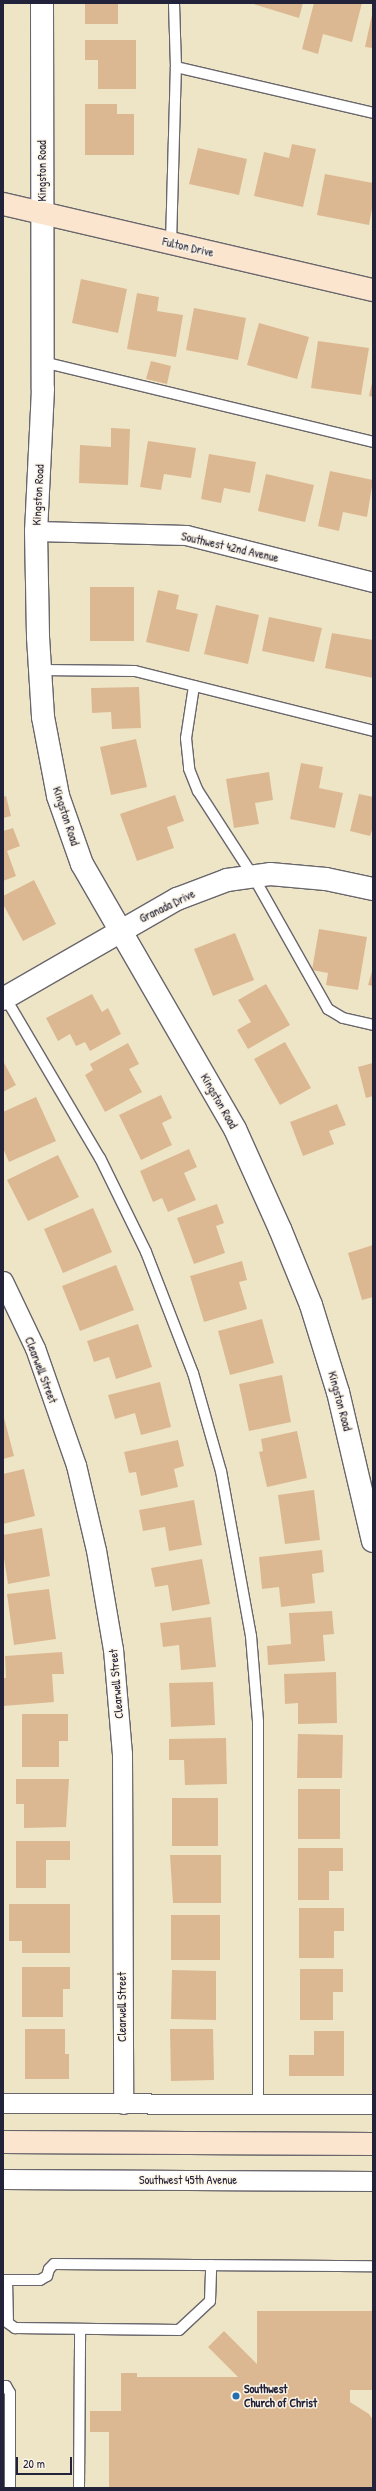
<!DOCTYPE html>
<html>
<head>
<meta charset="utf-8">
<style>
	body { margin:0 }
	#map { position:relative; width:376px; height:2491px; overflow:hidden; background:#eee5c6; font-family:"Patrick Hand",sans-serif }
	div>[style] { position:absolute }
	[style*='--x'] { left:calc(var(--x)*1px); top:calc(var(--y)*1px); width:calc(var(--w)*1px); rotate:calc(var(--a)*1deg) }
	.building>* { inset:0; background:#dcb892 }
	.roads { filter:drop-shadow(1px 0 #69666c) drop-shadow(-1px 0 #69666c) drop-shadow(0 1px #69666c) drop-shadow(0 -1px #69666c) }
	.service>* { height:10px; margin:-5px; padding:0 5px; transform-origin:5px; border-radius:5px; background:#fff }
	.minor>* { height:19px; margin:-9.5px; padding:0 9.5px; transform-origin:9.5px; border-radius:9.5px; background:#fff }
	.tertiary>* { height:22px; margin:-11px; padding:0 11px; transform-origin:11px; border-radius:11px; background:#fff }
	.secondary>* { height:22px; margin:-11px; padding:0 11px; transform-origin:11px; border-radius:11px; background:#fbe5cf }
	.dots>* { width:11px; height:11px; translate:-50% -50%; box-sizing:border-box; border:2px solid #fcf5e5; border-radius:50% }
	span { translate:-50% -50%; white-space:nowrap; text-align:center; line-height:1.15; -webkit-text-stroke:3px #fcf5e5; paint-order:stroke }
	.street-label { font-size:12px; color:#22223b }
	.poi-label { font-size:12px; color:#22223b; font-weight:700 }
	.left { translate:0 -50%; text-align:left }
	.frame { position:absolute; inset:0; border:4px solid #22223b; pointer-events:none }
	.scale { position:absolute; left:16px; top:2457px; width:56px; height:18px; box-sizing:border-box; border:2px solid #22223b; border-top:0; padding-left:5px; font-size:12px; line-height:14px; white-space:nowrap; color:#22223b; -webkit-text-stroke:3px #fcf5e5; paint-order:stroke }
</style>
</head>
<body>
<div id="map">
	<div class="building">
		<i style="clip-path:polygon(85px 3px,118px 3px,118px 24px,85px 24px)"></i>
		<i style="clip-path:polygon(250px 3px,303px 3px,299px 18px)"></i>
		<i style="clip-path:polygon(314px 3px,362px 3px,352px 42px,323px 34px,318px 54px,302px 49px)"></i>
		<i style="clip-path:polygon(373px 10px,373px 48px,365px 47px)"></i>
		<i style="clip-path:polygon(85px 40px,136px 40px,136px 89px,98px 89px,98px 60px,85px 60px)"></i>
		<i style="clip-path:polygon(85px 104px,117px 104px,117px 114px,134px 114px,134px 155px,85px 155px)"></i>
		<i style="clip-path:polygon(292px 144px,316px 149px,303px 207px,254px 196px,264px 152px,289px 158px)"></i>
		<i style="clip-path:polygon(198px 148px,247px 159px,239px 195px,189px 184px)"></i>
		<i style="clip-path:polygon(325px 174px,373px 183px,373px 203px,369px 225px,317px 215px)"></i>
		<i style="clip-path:polygon(81px 279px,127px 289px,118px 333px,72px 323px)"></i>
		<i style="clip-path:polygon(137px 293px,159px 297px,157px 311px,183px 315px,176px 357px,127px 349px)"></i>
		<i style="clip-path:polygon(194px 308px,246px 318px,238px 360px,186px 350px)"></i>
		<i style="clip-path:polygon(259px 323px,309px 337px,297px 379px,247px 365px)"></i>
		<i style="clip-path:polygon(318px 341px,369px 348px,361px 395px,311px 388px)"></i>
		<i style="clip-path:polygon(151px 361px,171px 366px,167px 384px,146px 379px)"></i>
		<i style="clip-path:polygon(373px 378px,373px 397px,369px 396px)"></i>
		<i style="clip-path:polygon(111px 428px,130px 429px,128px 485px,79px 483px,80px 445px,111px 447px)"></i>
		<i style="clip-path:polygon(148px 441px,196px 448px,191px 478px,164px 474px,161px 490px,140px 487px)"></i>
		<i style="clip-path:polygon(209px 454px,256px 462px,250px 493px,224px 488px,221px 503px,201px 499px)"></i>
		<i style="clip-path:polygon(330px 471px,373px 480px,367px 517px,343px 512px,339px 531px,318px 526px)"></i>
		<i style="clip-path:polygon(266px 474px,314px 485px,305px 522px,258px 511px)"></i>
		<i style="clip-path:polygon(90px 587px,134px 587px,134px 641px,90px 641px)"></i>
		<i style="clip-path:polygon(158px 590px,179px 595px,176px 609px,198px 614px,189px 652px,146px 642px)"></i>
		<i style="clip-path:polygon(216px 605px,259px 615px,248px 664px,204px 654px)"></i>
		<i style="clip-path:polygon(269px 617px,322px 628px,314px 662px,262px 651px)"></i>
		<i style="clip-path:polygon(332px 633px,373px 640px,373px 678px,325px 668px)"></i>
		<i style="clip-path:polygon(139px 687px,141px 728px,112px 729px,111px 712px,92px 713px,91px 688px)"></i>
		<i style="clip-path:polygon(136px 739px,147px 787px,111px 795px,100px 747px)"></i>
		<i style="clip-path:polygon(301px 763px,323px 767px,319px 788px,343px 793px,335px 828px,290px 819px)"></i>
		<i style="clip-path:polygon(269px 772px,273px 800px,255px 803px,259px 824px,234px 828px,226px 779px)"></i>
		<i style="clip-path:polygon(359px 794px,373px 797px,373px 827px,370px 836px,350px 831px)"></i>
		<i style="clip-path:polygon(175px 795px,184px 821px,167px 827px,174px 848px,137px 861px,120px 814px)"></i>
		<i style="clip-path:polygon(6px 796px,11px 816px,3px 818px,3px 797px)"></i>
		<i style="clip-path:polygon(13px 828px,20px 846px,7px 851px,16px 876px,3px 881px,3px 831px)"></i>
		<i style="clip-path:polygon(34px 880px,56px 924px,23px 941px,3px 904px,3px 896px)"></i>
		<i style="clip-path:polygon(319px 929px,367px 937px,358px 990px,326px 985px,328px 973px,312px 970px)"></i>
		<i style="clip-path:polygon(235px 933px,254px 980px,213px 996px,194px 949px)"></i>
		<i style="clip-path:polygon(373px 968px,373px 986px,368px 985px)"></i>
		<i style="clip-path:polygon(266px 984px,290px 1025px,248px 1049px,237px 1030px,251px 1022px,238px 1000px)"></i>
		<i style="clip-path:polygon(92px 994px,102px 1012px,108px 1008px,121px 1034px,90px 1051px,85px 1042px,76px 1046px,70px 1034px,58px 1041px,46px 1018px)"></i>
		<i style="clip-path:polygon(285px 1042px,311px 1088px,280px 1105px,254px 1059px)"></i>
		<i style="clip-path:polygon(128px 1043px,139px 1064px,129px 1069px,142px 1092px,105px 1112px,85px 1075px,93px 1070px,90px 1064px)"></i>
		<i style="clip-path:polygon(3px 1061px,16px 1085px,3px 1092px)"></i>
		<i style="clip-path:polygon(373px 1063px,373px 1096px,366px 1098px,358px 1067px)"></i>
		<i style="clip-path:polygon(161px 1095px,172px 1118px,162px 1123px,172px 1145px,141px 1160px,119px 1115px)"></i>
		<i style="clip-path:polygon(36px 1097px,56px 1141px,9px 1162px,3px 1148px,3px 1112px)"></i>
		<i style="clip-path:polygon(337px 1104px,346px 1125px,329px 1131px,334px 1144px,303px 1156px,290px 1122px)"></i>
		<i style="clip-path:polygon(189px 1149px,197px 1167px,184px 1173px,196px 1200px,168px 1212px,162px 1198px,153px 1202px,140px 1171px)"></i>
		<i style="clip-path:polygon(58px 1155px,79px 1197px,28px 1221px,7px 1180px)"></i>
		<i style="clip-path:polygon(217px 1204px,224px 1223px,216px 1226px,225px 1253px,194px 1264px,177px 1218px)"></i>
		<i style="clip-path:polygon(93px 1208px,112px 1252px,63px 1273px,44px 1229px)"></i>
		<i style="clip-path:polygon(373px 1245px,373px 1297px,362px 1300px,348px 1253px)"></i>
		<i style="clip-path:polygon(242px 1261px,247px 1280px,239px 1282px,247px 1309px,204px 1322px,190px 1276px)"></i>
		<i style="clip-path:polygon(116px 1265px,134px 1310px,80px 1331px,62px 1286px)"></i>
		<i style="clip-path:polygon(262px 1319px,274px 1363px,230px 1375px,218px 1331px)"></i>
		<i style="clip-path:polygon(138px 1324px,152px 1367px,116px 1379px,109px 1357px,94px 1362px,87px 1341px)"></i>
		<i style="clip-path:polygon(282px 1375px,291px 1422px,249px 1431px,239px 1384px)"></i>
		<i style="clip-path:polygon(160px 1382px,171px 1427px,141px 1435px,135px 1413px,115px 1419px,108px 1395px)"></i>
		<i style="clip-path:polygon(3px 1414px,14px 1456px,3px 1459px)"></i>
		<i style="clip-path:polygon(297px 1431px,307px 1478px,267px 1487px,259px 1452px,263px 1451px,261px 1439px)"></i>
		<i style="clip-path:polygon(178px 1440px,184px 1466px,174px 1469px,178px 1487px,141px 1496px,136px 1472px,129px 1473px,124px 1452px)"></i>
		<i style="clip-path:polygon(24px 1469px,35px 1516px,3px 1524px,3px 1474px)"></i>
		<i style="clip-path:polygon(314px 1490px,320px 1540px,285px 1544px,278px 1495px)"></i>
		<i style="clip-path:polygon(194px 1500px,202px 1545px,169px 1551px,165px 1527px,143px 1531px,139px 1510px)"></i>
		<i style="clip-path:polygon(42px 1528px,50px 1576px,8px 1584px,3px 1552px,3px 1535px)"></i>
		<i style="clip-path:polygon(322px 1550px,324px 1572px,312px 1574px,315px 1603px,281px 1607px,279px 1587px,262px 1589px,259px 1557px)"></i>
		<i style="clip-path:polygon(202px 1559px,210px 1604px,172px 1611px,168px 1585px,155px 1587px,151px 1568px)"></i>
		<i style="clip-path:polygon(49px 1589px,56px 1639px,14px 1645px,7px 1594px)"></i>
		<i style="clip-path:polygon(332px 1611px,334px 1634px,323px 1635px,325px 1661px,268px 1665px,267px 1646px,291px 1644px,289px 1613px)"></i>
		<i style="clip-path:polygon(211px 1617px,216px 1667px,181px 1670px,179px 1645px,163px 1647px,160px 1623px)"></i>
		<i style="clip-path:polygon(62px 1652px,64px 1674px,52px 1674px,54px 1702px,3px 1706px,3px 1678px,6px 1678px,5px 1656px)"></i>
		<i style="clip-path:polygon(336px 1672px,337px 1723px,298px 1724px,298px 1703px,285px 1704px,284px 1674px)"></i>
		<i style="clip-path:polygon(213px 1682px,215px 1725px,171px 1727px,169px 1683px)"></i>
		<i style="clip-path:polygon(22px 1714px,68px 1714px,68px 1741px,59px 1741px,59px 1767px,22px 1767px)"></i>
		<i style="clip-path:polygon(298px 1734px,343px 1735px,342px 1778px,297px 1778px)"></i>
		<i style="clip-path:polygon(226px 1738px,227px 1784px,185px 1785px,184px 1760px,169px 1760px,169px 1739px)"></i>
		<i style="clip-path:polygon(16px 1779px,69px 1779px,66px 1827px,24px 1828px,24px 1804px,16px 1804px)"></i>
		<i style="clip-path:polygon(298px 1789px,340px 1789px,340px 1839px,298px 1839px)"></i>
		<i style="clip-path:polygon(172px 1798px,218px 1798px,218px 1846px,172px 1846px)"></i>
		<i style="clip-path:polygon(16px 1841px,70px 1841px,70px 1860px,46px 1860px,46px 1888px,16px 1888px)"></i>
		<i style="clip-path:polygon(298px 1848px,343px 1848px,343px 1871px,329px 1871px,329px 1900px,298px 1900px)"></i>
		<i style="clip-path:polygon(170px 1855px,221px 1855px,221px 1903px,173px 1903px)"></i>
		<i style="clip-path:polygon(9px 1904px,70px 1904px,70px 1953px,22px 1953px,22px 1941px,9px 1941px)"></i>
		<i style="clip-path:polygon(299px 1908px,344px 1908px,344px 1931px,334px 1931px,334px 1958px,299px 1958px)"></i>
		<i style="clip-path:polygon(171px 1915px,220px 1915px,220px 1960px,171px 1960px)"></i>
		<i style="clip-path:polygon(22px 1967px,70px 1967px,70px 1989px,63px 1989px,63px 2017px,22px 2017px)"></i>
		<i style="clip-path:polygon(300px 1969px,343px 1969px,343px 1992px,333px 1992px,333px 2020px,300px 2020px)"></i>
		<i style="clip-path:polygon(172px 1970px,216px 1971px,216px 2020px,171px 2019px)"></i>
		<i style="clip-path:polygon(25px 2029px,65px 2029px,65px 2054px,69px 2054px,69px 2079px,25px 2079px)"></i>
		<i style="clip-path:polygon(170px 2029px,213px 2029px,214px 2080px,171px 2081px)"></i>
		<i style="clip-path:polygon(314px 2031px,344px 2031px,344px 2076px,289px 2076px,289px 2055px,314px 2055px)"></i>
		<i style="clip-path:polygon(257px 2311px,373px 2311px,373px 2390px,350px 2390px,350px 2402px,369px 2414px,373px 2420px,373px 2488px,109px 2488px,109px 2432px,90px 2432px,90px 2411px,121px 2411px,121px 2373px,137px 2373px,137px 2377px,238px 2377px,208px 2347px,224px 2331px,257px 2364px)"></i>
	</div>
	<div class="roads">
		<div class="service">
			<i style="--x:176;--y:67;--w:202;--a:13.1"></i>
			<i style="--x:171;--y:243;--w:176;--a:-88.4"></i>
			<i style="--x:176;--y:67;--w:64;--a:-91.8"></i>
			<i style="--x:43;--y:362;--w:340;--a:13.6"></i>
			<i style="--x:40;--y:670;--w:95;--a:0.6"></i>
			<i style="--x:135;--y:671;--w:245;--a:14.1"></i>
			<i style="--x:194;--y:686;--w:53;--a:98.7"></i>
			<i style="--x:186;--y:738;--w:31;--a:84"></i>
			<i style="--x:189;--y:769;--w:24;--a:68"></i>
			<i style="--x:198;--y:791;--w:101;--a:57.1"></i>
			<i style="--x:253;--y:876;--w:153;--a:60.6"></i>
			<i style="--x:328;--y:1009;--w:17;--a:31"></i>
			<i style="--x:343;--y:1018;--w:31;--a:13"></i>
			<i style="--x:5;--y:997;--w:187;--a:59.5"></i>
			<i style="--x:100;--y:1158;--w:105;--a:63.9"></i>
			<i style="--x:146;--y:1252;--w:130;--a:68.8"></i>
			<i style="--x:193;--y:1373;--w:102;--a:74.1"></i>
			<i style="--x:221;--y:1471;--w:168;--a:79.7"></i>
			<i style="--x:251;--y:1636;--w:86;--a:85.3"></i>
			<i style="--x:258;--y:1722;--w:382;--a:90"></i>
			<i style="--x:3;--y:2280;--w:37;--a:0"></i>
			<i style="--x:40;--y:2280;--w:8;--a:-30"></i>
			<i style="--x:47;--y:2276;--w:7;--a:-74"></i>
			<i style="--x:49;--y:2269;--w:7;--a:-45"></i>
			<i style="--x:54;--y:2264;--w:319;--a:0.4"></i>
			<i style="--x:7;--y:2280;--w:43;--a:88.7"></i>
			<i style="--x:8;--y:2323;--w:9;--a:36"></i>
			<i style="--x:15;--y:2328;--w:164;--a:0.7"></i>
			<i style="--x:179;--y:2330;--w:42;--a:-43.1"></i>
			<i style="--x:210;--y:2301;--w:36;--a:-88"></i>
			<i style="--x:3;--y:2386;--w:3;--a:0"></i>
			<i style="--x:6;--y:2386;--w:8;--a:60"></i>
			<i style="--x:10;--y:2393;--w:95;--a:90"></i>
			<i style="--x:79;--y:2488;--w:159;--a:-89.6"></i>
		</div>
		<div class="minor">
			<i style="--x:36;--y:531;--w:150;--a:1.5"></i>
			<i style="--x:186;--y:535;--w:193;--a:14.1"></i>
			<i style="--x:3;--y:1281;--w:74;--a:64.5"></i>
			<i style="--x:35;--y:1348;--w:124;--a:70.7"></i>
			<i style="--x:76;--y:1465;--w:87;--a:76.8"></i>
			<i style="--x:96;--y:1550;--w:100;--a:80.3"></i>
			<i style="--x:113;--y:1649;--w:105;--a:85.1"></i>
			<i style="--x:122;--y:1754;--w:350;--a:89.8"></i>
			<i style="--x:3;--y:2103;--w:370;--a:0.2"></i>
			<i style="--x:3;--y:2179;--w:370;--a:0.3"></i>
		</div>
		<div class="tertiary">
			<i style="--x:42;--y:3;--w:386;--a:89.9"></i>
			<i style="--x:43;--y:389;--w:142;--a:92.8"></i>
			<i style="--x:36;--y:531;--w:106;--a:88.9"></i>
			<i style="--x:38;--y:637;--w:80;--a:86.4"></i>
			<i style="--x:43;--y:717;--w:80;--a:79.2"></i>
			<i style="--x:58;--y:796;--w:72;--a:70.6"></i>
			<i style="--x:82;--y:864;--w:306;--a:60"></i>
			<i style="--x:235;--y:1129;--w:110;--a:65.8"></i>
			<i style="--x:280;--y:1229;--w:82;--a:67.8"></i>
			<i style="--x:311;--y:1305;--w:91;--a:72.8"></i>
			<i style="--x:338;--y:1392;--w:153;--a:76.8"></i>
			<i style="--x:3;--y:999;--w:201;--a:-29.9"></i>
			<i style="--x:177;--y:899;--w:53;--a:-20.8"></i>
			<i style="--x:227;--y:880;--w:43;--a:-7.9"></i>
			<i style="--x:270;--y:874;--w:56;--a:5.1"></i>
			<i style="--x:326;--y:879;--w:48;--a:12"></i>
		</div>
		<div class="secondary">
			<i style="--x:3;--y:204;--w:380;--a:13.1"></i>
			<i style="--x:3;--y:2142;--w:370;--a:0.3"></i>
		</div>
	</div>
	<div class="dots">
		<i style="left:236px;top:2396px;background:#1f6fb2"></i>
	</div>
	<div class="street-label">
		<span style="left:42px;top:171px;rotate:-90deg">Kingston Road</span>
		<span style="left:188px;top:247px;rotate:13deg">Fulton Drive</span>
		<span style="left:38px;top:495px;rotate:-87deg">Kingston Road</span>
		<span style="left:230px;top:547px;rotate:13deg">Southwest 42nd Avenue</span>
		<span style="left:66px;top:816px;rotate:72deg">Kingston Road</span>
		<span style="left:167px;top:906px;rotate:-26deg">Granada Drive</span>
		<span style="left:219px;top:1101px;rotate:60deg">Kingston Road</span>
		<span style="left:41px;top:1370px;rotate:69deg">Clearwell Street</span>
		<span style="left:340px;top:1401px;rotate:75deg">Kingston Road</span>
		<span style="left:116px;top:1684px;rotate:-95deg">Clearwell Street</span>
		<span style="left:122px;top:2007px;rotate:-90deg">Clearwell Street</span>
		<span style="left:188px;top:2180px">Southwest 45th Avenue</span>
	</div>
	<div class="poi-label">
		<span class="left" style="left:244px;top:2396px">Southwest<br>Church of Christ</span>
	</div>
	<div class="frame"></div>
	<div class="scale">20 m</div>
</div>
</body>
</html>
